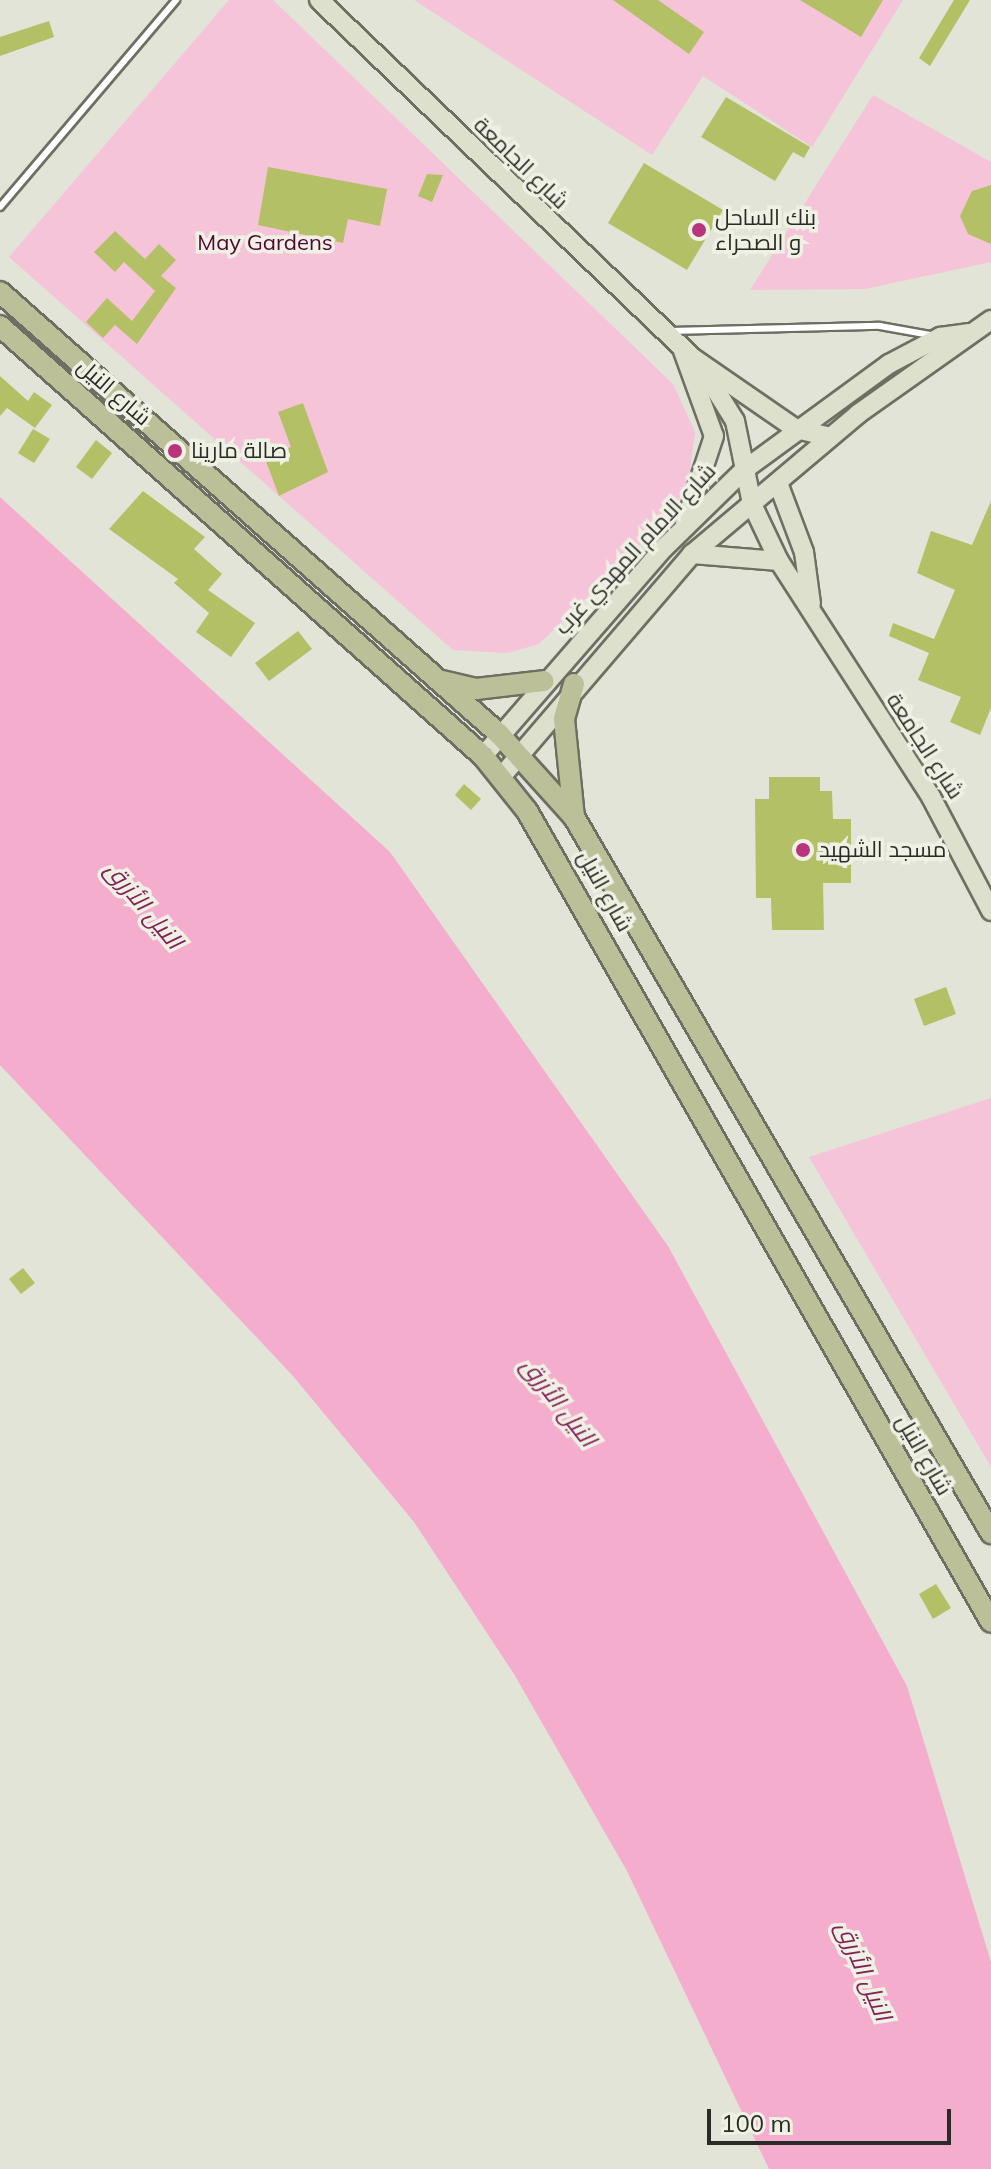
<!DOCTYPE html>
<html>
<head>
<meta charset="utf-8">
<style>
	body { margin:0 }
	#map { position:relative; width:991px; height:2169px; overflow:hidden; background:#e1e4d7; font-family:Mulish,Cairo,sans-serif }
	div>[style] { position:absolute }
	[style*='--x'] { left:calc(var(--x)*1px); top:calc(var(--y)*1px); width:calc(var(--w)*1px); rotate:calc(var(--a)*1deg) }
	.green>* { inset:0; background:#f6c4d9 }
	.water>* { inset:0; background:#f5adcd }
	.building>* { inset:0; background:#b4c066 }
	.roads { filter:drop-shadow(2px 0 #6d6f63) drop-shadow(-2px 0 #6d6f63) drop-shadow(0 2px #6d6f63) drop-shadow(0 -2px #6d6f63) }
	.service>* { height:6px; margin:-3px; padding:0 3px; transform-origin:3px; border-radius:3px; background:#fff }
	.secondary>* { height:18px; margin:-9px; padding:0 9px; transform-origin:9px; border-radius:9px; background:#dde0cc }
	.primary>* { height:20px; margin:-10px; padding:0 10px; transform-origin:10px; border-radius:10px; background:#bbc098 }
	.dots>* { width:22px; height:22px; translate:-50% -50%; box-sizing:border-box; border:4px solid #eff1e4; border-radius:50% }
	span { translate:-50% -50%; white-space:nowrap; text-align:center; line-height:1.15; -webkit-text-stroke:7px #eff1e4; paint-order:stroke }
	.street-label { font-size:22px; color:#2a2b26 }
	.poi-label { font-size:22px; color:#2a2b26 }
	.left { translate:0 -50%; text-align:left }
	.park-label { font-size:22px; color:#530534 }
	.water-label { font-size:24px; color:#852159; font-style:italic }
	.scale { position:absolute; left:707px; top:2109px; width:244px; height:36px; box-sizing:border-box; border:4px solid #2a2b26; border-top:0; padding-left:10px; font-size:24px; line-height:28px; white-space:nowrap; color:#2a2b26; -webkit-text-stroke:6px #eff1e4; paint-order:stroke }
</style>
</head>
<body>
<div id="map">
	<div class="green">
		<i style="clip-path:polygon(229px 0,273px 0,673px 384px,695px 432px,689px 477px,672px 514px,539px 644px,507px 653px,453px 650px,9px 257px)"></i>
		<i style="clip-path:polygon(414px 0,903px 0,812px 147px,703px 76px,652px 155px)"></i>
		<i style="clip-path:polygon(873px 95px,991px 162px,991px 262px,865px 289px,750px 290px)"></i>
		<i style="clip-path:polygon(991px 1098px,991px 1467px,809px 1157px)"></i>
	</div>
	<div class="water">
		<i style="clip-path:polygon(0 497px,390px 852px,668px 1246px,907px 1686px,991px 1962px,991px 2169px,769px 2169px,627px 1871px,514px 1674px,414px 1522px,293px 1376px,0 1065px)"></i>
	</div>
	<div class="building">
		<i style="clip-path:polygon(613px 0,658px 0,704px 32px,689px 54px)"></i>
		<i style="clip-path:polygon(800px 0,883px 0,861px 37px)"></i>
		<i style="clip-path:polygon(954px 0,970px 0,930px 66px,919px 58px)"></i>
		<i style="clip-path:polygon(49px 21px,54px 37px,0 56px,0 37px)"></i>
		<i style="clip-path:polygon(726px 97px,810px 147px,804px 158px,793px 152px,775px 181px,701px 137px)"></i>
		<i style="clip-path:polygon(644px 163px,723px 210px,687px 270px,608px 223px)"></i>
		<i style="clip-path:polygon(268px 167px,387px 189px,380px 226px,348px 219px,343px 243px,258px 225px)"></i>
		<i style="clip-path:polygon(427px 174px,443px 175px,432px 202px,418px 196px)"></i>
		<i style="clip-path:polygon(991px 185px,991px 244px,968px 234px,960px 216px,972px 191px)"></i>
		<i style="clip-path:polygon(115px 231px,145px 259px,159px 244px,176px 260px,161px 276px,176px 288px,137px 344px,115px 325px,103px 338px,86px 322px,107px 298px,132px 321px,155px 291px,124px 262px,115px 272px,94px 252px)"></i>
		<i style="clip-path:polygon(0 376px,28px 401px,34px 392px,52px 405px,35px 428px,7px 408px,0 416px)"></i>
		<i style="clip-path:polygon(303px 403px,328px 472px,279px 496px,264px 456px,291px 447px,278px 412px)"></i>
		<i style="clip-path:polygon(33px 429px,50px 439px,34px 463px,18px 453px)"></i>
		<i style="clip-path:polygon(96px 440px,112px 453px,92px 479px,76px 467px)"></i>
		<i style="clip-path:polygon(143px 491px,205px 537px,194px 549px,222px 574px,208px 590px,255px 623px,231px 657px,196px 632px,209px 613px,174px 583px,178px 579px,109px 529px)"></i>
		<i style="clip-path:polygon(991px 501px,991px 708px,980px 735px,950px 722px,961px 697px,918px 680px,929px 653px,889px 636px,893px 623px,934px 639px,955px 590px,917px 573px,931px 531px,972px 545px)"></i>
		<i style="clip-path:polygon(298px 631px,312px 649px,269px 681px,255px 663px)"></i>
		<i style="clip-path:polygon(769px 777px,820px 777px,820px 791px,832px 791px,833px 819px,851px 819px,851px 883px,823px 883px,824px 930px,772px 930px,771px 898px,756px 898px,755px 799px,769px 799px)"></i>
		<i style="clip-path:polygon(464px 784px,481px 799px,471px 810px,455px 795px)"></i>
		<i style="clip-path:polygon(946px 987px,956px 1014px,924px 1026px,914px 999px)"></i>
		<i style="clip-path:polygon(23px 1268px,35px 1283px,21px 1294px,9px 1279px)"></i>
		<i style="clip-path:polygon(936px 1584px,951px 1608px,933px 1619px,919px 1594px)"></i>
	</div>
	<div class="roads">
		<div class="service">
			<i style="--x:0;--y:207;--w:272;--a:-49.6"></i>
			<i style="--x:670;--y:331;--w:210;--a:-1.4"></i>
			<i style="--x:880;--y:326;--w:51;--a:10.2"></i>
		</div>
		<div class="secondary">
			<i style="--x:319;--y:0;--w:518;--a:43.75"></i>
			<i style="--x:693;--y:358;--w:125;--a:34.6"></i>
			<i style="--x:796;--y:429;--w:35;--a:13"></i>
			<i style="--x:683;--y:351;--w:90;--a:70"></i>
			<i style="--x:714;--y:436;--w:92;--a:108.4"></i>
			<i style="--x:707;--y:376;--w:53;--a:58.1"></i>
			<i style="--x:735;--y:421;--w:85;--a:78.4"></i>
			<i style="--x:752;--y:504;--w:63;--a:64.7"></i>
			<i style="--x:779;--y:561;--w:281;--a:57.2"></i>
			<i style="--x:931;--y:797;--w:129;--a:62.2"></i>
			<i style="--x:778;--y:483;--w:74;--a:69.4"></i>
			<i style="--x:804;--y:552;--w:52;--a:82.3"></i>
			<i style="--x:692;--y:554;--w:87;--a:4.6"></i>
			<i style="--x:483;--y:756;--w:277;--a:-49"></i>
			<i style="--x:665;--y:547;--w:110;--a:-44.3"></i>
			<i style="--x:744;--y:470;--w:180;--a:-36.2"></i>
			<i style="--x:889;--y:364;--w:58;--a:-27.9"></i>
			<i style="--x:940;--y:337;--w:28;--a:-8"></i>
			<i style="--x:501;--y:777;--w:294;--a:-49.4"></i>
			<i style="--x:692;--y:554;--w:217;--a:-40.1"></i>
			<i style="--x:858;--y:414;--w:163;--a:-35.3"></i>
		</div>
		<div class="primary">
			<i style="--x:0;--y:292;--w:667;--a:41.53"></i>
			<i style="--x:499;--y:734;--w:112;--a:47.9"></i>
			<i style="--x:574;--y:817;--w:829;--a:59.78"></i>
			<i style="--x:0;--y:326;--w:647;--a:41.68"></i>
			<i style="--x:483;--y:756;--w:70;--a:51.3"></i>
			<i style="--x:527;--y:811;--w:934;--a:60.22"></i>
			<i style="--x:442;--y:681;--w:35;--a:13"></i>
			<i style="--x:476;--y:689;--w:68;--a:-6.7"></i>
			<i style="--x:574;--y:684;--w:36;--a:106"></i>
			<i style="--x:564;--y:719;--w:99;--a:84.2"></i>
		</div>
	</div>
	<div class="dots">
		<i style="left:699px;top:230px;background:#b8357d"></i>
		<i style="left:175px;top:451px;background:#b8357d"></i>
		<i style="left:803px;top:850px;background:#b8357d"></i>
	</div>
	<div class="street-label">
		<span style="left:521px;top:163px;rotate:44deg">شارع الجامعة</span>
		<span style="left:114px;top:392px;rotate:41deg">شارع النيل</span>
		<span style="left:635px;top:549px;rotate:-47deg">شارع الامام المهدي غرب</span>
		<span style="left:925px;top:746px;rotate:57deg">شارع الجامعة</span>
		<span style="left:605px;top:891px;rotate:61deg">شارع النيل</span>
		<span style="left:924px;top:1455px;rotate:60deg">شارع النيل</span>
	</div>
	<div class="poi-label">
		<span class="left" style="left:715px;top:230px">بنك الساحل<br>و الصحراء</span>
		<span class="left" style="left:191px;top:451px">صالة مارينا</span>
		<span class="left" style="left:819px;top:850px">مسجد الشهيد</span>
	</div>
	<div class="park-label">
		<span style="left:265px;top:243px">May Gardens</span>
	</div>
	<div class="water-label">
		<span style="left:144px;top:905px;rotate:50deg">النيل الأزرق</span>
		<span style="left:559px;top:1402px;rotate:52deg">النيل الأزرق</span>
		<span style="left:864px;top:1971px;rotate:67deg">النيل الأزرق</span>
	</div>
	<div class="scale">100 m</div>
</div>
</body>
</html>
